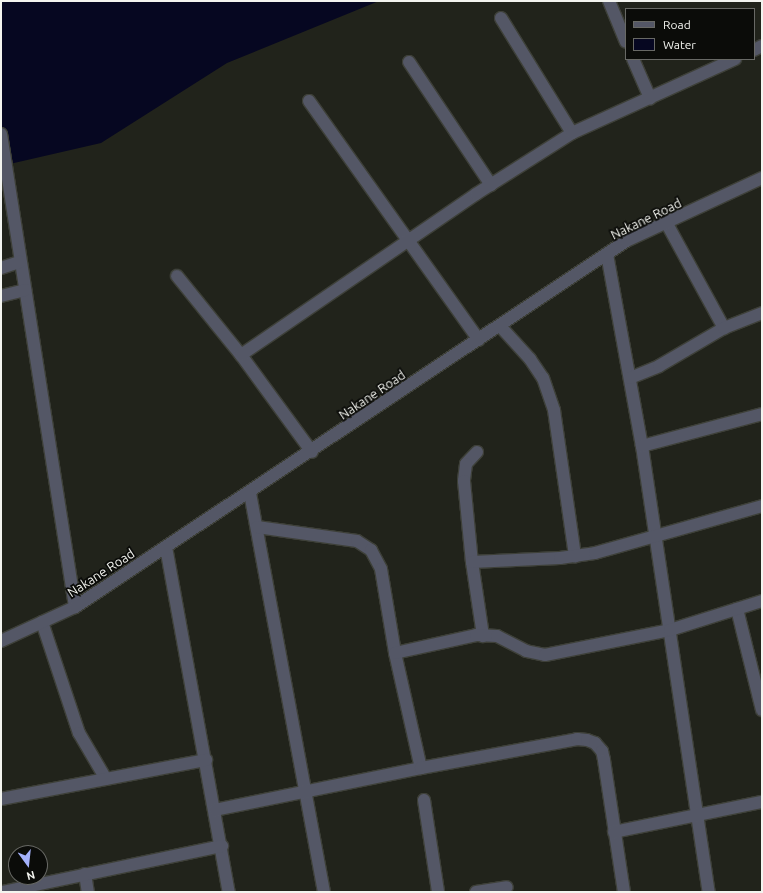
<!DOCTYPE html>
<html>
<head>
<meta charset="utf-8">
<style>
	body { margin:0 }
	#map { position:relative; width:763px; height:893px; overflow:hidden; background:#21231b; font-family:Ubuntu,sans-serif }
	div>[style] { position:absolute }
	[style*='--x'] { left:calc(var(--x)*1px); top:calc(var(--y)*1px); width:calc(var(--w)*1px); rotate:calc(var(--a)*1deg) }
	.water>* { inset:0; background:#060721 }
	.roads { filter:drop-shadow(1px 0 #3e4039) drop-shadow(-1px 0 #3e4039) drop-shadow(0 1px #3e4039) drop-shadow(0 -1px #3e4039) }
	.minor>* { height:12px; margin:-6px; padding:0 6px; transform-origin:6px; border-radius:6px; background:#545766 }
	span { translate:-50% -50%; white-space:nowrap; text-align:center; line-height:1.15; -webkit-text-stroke:3.5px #0b0c09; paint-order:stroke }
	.street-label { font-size:13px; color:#f3f4ef }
	.frame { position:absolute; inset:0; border:2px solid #f3f4ef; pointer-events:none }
	.legend { position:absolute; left:625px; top:8px; width:130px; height:52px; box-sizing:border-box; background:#0b0c09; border:1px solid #686965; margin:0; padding:5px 7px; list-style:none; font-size:12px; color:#f3f4ef }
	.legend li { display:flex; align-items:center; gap:8px; height:20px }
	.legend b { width:20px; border:1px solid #686965 }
	.north { position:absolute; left:8px; top:845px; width:40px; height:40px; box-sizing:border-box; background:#0b0c09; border:1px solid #686965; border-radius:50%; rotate:165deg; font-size:11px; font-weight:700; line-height:16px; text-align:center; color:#f3f4ef }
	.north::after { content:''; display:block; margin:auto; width:14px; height:18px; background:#a4b2fc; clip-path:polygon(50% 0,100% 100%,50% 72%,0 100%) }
</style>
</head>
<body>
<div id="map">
	<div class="water">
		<i style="clip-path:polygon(1px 1px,379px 1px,227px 63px,101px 143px,1px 166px)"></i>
	</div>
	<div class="roads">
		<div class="minor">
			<i style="--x:609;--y:1;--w:44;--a:67.5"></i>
			<i style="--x:501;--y:18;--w:135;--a:58.3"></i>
			<i style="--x:754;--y:50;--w:9;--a:-27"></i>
			<i style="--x:633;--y:59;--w:43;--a:66.4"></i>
			<i style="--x:409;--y:62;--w:148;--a:56.3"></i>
			<i style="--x:309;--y:101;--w:293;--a:54.6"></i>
			<i style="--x:1;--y:134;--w:479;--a:81.1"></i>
			<i style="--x:667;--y:224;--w:119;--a:61.3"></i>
			<i style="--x:607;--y:254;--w:195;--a:79.7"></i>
			<i style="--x:642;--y:446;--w:451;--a:81.5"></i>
			<i style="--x:1;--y:268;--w:20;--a:-18"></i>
			<i style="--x:177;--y:276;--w:102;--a:51"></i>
			<i style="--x:241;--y:355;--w:120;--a:53.8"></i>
			<i style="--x:1;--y:296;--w:25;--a:-14"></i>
			<i style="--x:500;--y:326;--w:45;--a:47.7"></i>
			<i style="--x:530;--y:359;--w:23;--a:56"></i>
			<i style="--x:543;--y:378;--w:34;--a:71"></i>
			<i style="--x:554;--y:410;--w:148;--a:81.8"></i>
			<i style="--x:241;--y:355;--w:285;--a:-34.4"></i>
			<i style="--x:476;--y:194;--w:114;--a:-32.4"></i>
			<i style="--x:572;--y:133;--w:179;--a:-24.4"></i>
			<i style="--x:630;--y:378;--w:31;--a:-22"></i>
			<i style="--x:659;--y:366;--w:75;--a:-30.3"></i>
			<i style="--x:724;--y:328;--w:41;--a:-21.5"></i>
			<i style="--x:642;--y:446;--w:124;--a:-14.9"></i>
			<i style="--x:477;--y:452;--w:16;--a:133"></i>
			<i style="--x:466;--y:464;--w:17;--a:97"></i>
			<i style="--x:464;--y:481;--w:81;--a:84.4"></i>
			<i style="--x:472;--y:562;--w:75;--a:81.5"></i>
			<i style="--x:250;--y:493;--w:406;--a:79.5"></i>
			<i style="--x:257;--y:527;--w:101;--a:8"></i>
			<i style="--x:357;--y:541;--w:17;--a:33"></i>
			<i style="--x:371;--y:550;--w:21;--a:62"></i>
			<i style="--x:381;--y:569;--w:85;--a:80.5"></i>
			<i style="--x:395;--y:653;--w:118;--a:77.3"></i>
			<i style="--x:166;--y:547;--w:351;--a:79.7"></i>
			<i style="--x:472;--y:562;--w:88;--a:-2.6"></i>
			<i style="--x:560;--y:558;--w:35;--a:-8"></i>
			<i style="--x:595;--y:553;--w:173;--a:-15.7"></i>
			<i style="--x:737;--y:609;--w:104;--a:76.1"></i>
			<i style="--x:42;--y:622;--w:117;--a:71.6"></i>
			<i style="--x:79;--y:733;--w:53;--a:59.6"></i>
			<i style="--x:1;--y:641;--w:81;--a:-24.7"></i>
			<i style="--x:75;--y:607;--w:661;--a:-33.59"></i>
			<i style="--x:626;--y:241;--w:150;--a:-24.9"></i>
			<i style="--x:395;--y:653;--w:83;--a:-12.5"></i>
			<i style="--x:476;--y:635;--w:21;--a:3"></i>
			<i style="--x:497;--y:636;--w:33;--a:27"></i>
			<i style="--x:526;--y:651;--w:19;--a:12"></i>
			<i style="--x:545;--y:655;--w:127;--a:-11.3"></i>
			<i style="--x:670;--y:630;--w:96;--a:-17.5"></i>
			<i style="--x:1;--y:799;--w:209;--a:-10.8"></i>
			<i style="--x:424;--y:800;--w:93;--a:81.3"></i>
			<i style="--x:215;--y:810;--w:210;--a:-11.5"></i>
			<i style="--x:421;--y:768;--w:159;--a:-10.5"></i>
			<i style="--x:577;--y:739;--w:10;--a:6"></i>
			<i style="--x:587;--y:740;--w:9;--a:21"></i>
			<i style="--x:595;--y:743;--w:11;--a:49"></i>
			<i style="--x:602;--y:751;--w:9;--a:77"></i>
			<i style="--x:604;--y:760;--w:134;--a:81.4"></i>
			<i style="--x:614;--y:832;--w:151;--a:-11.5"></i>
			<i style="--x:85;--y:874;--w:18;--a:81"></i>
			<i style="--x:2;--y:892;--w:225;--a:-11.8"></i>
			<i style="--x:476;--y:892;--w:31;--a:-9"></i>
		</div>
	</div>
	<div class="street-label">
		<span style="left:646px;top:219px;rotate:-26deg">Nakane Road</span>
		<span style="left:372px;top:395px;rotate:-34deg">Nakane Road</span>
		<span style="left:101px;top:573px;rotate:-33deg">Nakane Road</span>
	</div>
	<div class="frame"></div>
	<ul class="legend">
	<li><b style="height:5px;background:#545766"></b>Road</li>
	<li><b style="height:11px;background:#060721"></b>Water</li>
	</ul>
	<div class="north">N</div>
</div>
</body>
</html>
